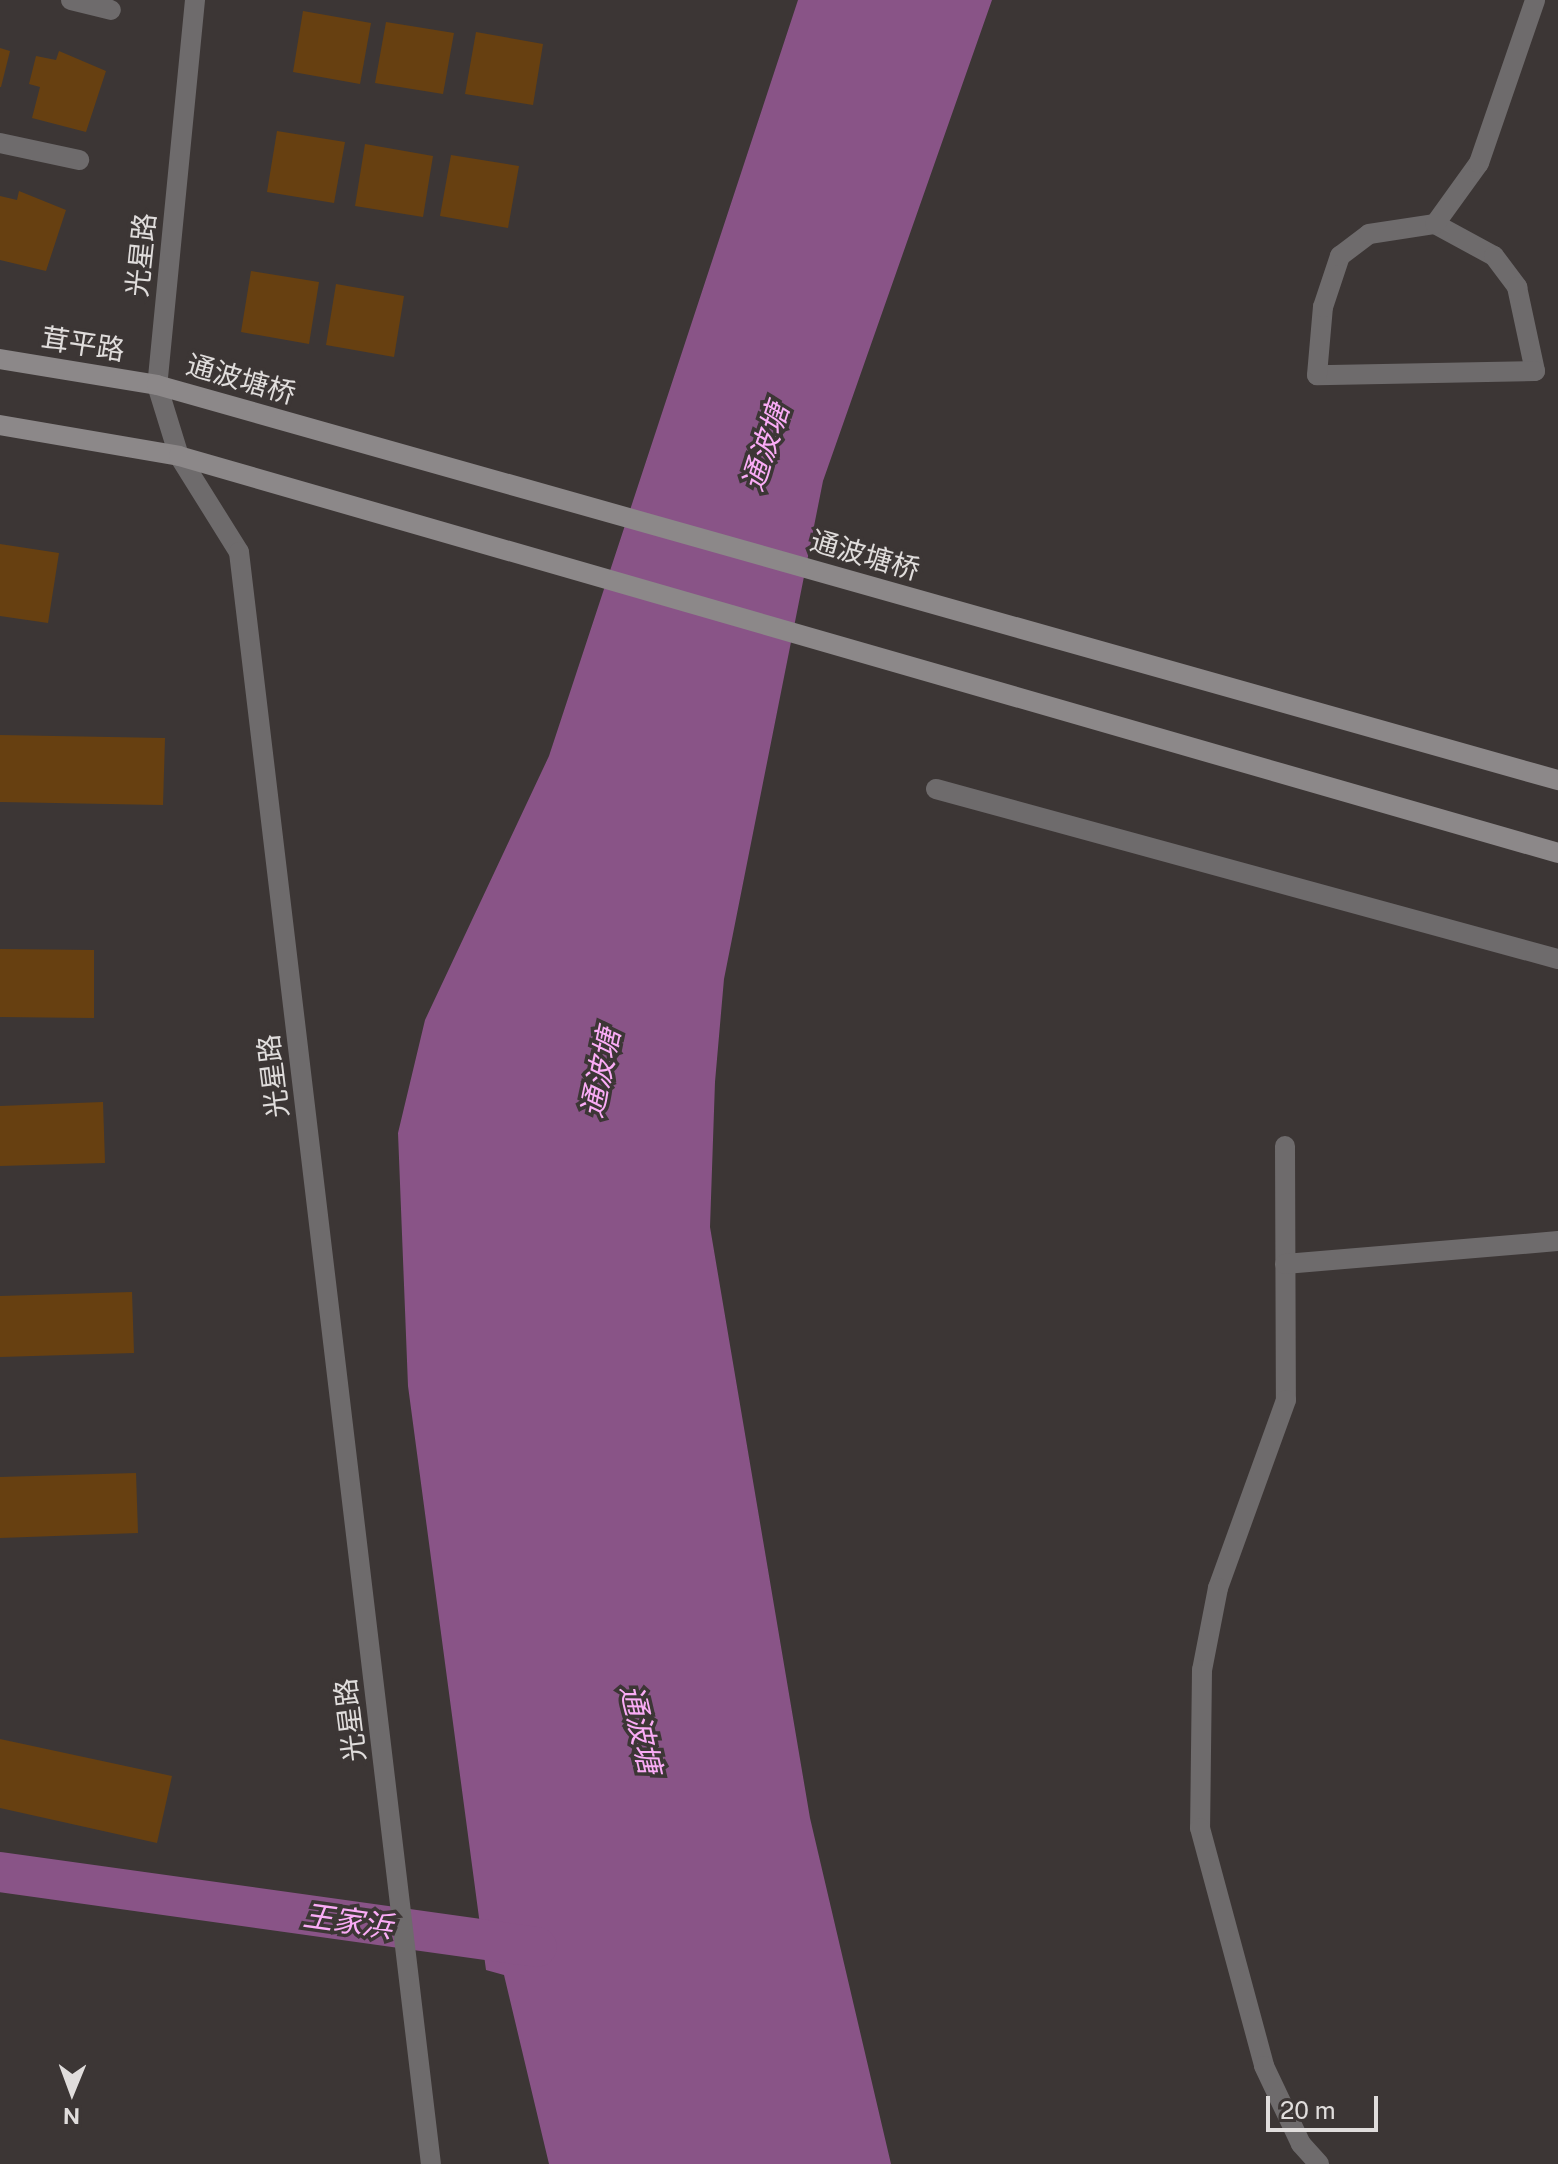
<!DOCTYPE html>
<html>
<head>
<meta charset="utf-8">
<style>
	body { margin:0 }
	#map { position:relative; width:1558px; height:2164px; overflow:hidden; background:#3c3635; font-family:"Public Sans","Noto Sans SC",sans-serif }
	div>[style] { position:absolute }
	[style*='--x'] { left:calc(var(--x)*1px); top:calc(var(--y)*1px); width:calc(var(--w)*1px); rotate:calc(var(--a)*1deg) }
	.water>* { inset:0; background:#895487 }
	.canal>* { height:40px; margin:-20px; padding:0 20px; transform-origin:20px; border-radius:20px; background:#895487 }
	.building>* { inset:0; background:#674011 }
	.service>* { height:20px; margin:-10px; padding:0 10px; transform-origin:10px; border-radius:10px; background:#6e6b6c }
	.minor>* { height:20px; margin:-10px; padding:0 10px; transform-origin:10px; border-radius:10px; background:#6e6b6c }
	.tertiary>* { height:20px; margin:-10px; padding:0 10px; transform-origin:10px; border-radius:10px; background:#6e6b6c }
	.secondary>* { height:20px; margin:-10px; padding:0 10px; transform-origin:10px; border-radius:10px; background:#8c8889 }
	span { translate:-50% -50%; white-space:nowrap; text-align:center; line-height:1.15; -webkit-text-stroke:7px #3c3635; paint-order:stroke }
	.street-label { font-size:28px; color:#e0dddc }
	.water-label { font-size:30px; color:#faacf6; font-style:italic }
	.north { position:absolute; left:32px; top:2052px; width:80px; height:80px; -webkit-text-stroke:6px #3c3635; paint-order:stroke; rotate:181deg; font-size:22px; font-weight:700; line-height:32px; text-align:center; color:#e0dddc }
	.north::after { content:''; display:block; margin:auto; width:28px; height:36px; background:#e0dddc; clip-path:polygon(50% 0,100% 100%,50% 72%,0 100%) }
	.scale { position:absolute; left:1266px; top:2096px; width:112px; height:36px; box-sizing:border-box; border:4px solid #e0dddc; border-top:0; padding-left:10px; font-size:24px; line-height:28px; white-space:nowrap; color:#e0dddc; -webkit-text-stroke:6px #3c3635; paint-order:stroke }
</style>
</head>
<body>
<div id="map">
	<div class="water">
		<i style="clip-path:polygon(798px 0,992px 0,823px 481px,724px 979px,715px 1082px,710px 1227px,810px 1818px,891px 2164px,549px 2164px,504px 1975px,486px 1970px,408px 1386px,398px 1133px,425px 1020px,549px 756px)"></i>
	</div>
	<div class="canal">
		<i style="--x:0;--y:1872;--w:542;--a:7.95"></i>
	</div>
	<div class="building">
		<i style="clip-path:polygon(303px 11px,371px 23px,360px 84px,293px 72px)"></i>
		<i style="clip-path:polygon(386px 22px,454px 33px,443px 94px,375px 83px)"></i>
		<i style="clip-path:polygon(476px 32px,543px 44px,533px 105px,465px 94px)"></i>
		<i style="clip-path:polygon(0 48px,10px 51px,1px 87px,0 87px)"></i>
		<i style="clip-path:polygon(59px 51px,106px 71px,86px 132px,32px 118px,40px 87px,29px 84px,36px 56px,56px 60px)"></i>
		<i style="clip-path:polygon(277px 131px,345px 142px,334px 203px,267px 192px)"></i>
		<i style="clip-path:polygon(365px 144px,433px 156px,423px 217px,355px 206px)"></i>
		<i style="clip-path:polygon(451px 155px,519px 166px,508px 228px,440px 216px)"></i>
		<i style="clip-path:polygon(19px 191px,66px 210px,46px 271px,0 260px,0 196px,17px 200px)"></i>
		<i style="clip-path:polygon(251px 271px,319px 282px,309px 344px,241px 332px)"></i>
		<i style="clip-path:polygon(336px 284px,404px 296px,394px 357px,326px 345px)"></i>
		<i style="clip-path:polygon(0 544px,59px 553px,48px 623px,0 616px)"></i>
		<i style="clip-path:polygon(0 735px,165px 738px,163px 805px,0 802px)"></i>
		<i style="clip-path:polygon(0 949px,94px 950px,94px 1018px,0 1017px)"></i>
		<i style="clip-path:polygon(103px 1102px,105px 1163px,0 1166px,0 1106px)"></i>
		<i style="clip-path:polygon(132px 1292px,134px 1353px,0 1357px,0 1296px)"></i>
		<i style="clip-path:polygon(136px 1473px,138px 1533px,0 1538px,0 1477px)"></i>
		<i style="clip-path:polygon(0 1739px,172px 1776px,157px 1843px,0 1808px)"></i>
	</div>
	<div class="service">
		<i style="--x:936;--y:789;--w:645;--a:15.29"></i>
	</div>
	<div class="minor">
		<i style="--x:71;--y:0;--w:41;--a:14"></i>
		<i style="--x:0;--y:143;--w:81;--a:12.1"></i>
		<i style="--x:1435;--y:224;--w:67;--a:28.5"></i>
		<i style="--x:1494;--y:256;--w:39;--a:53"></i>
		<i style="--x:1517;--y:287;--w:86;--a:77.9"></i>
		<i style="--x:1535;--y:371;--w:218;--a:178.9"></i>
		<i style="--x:1317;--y:375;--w:68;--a:-85"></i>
		<i style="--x:1323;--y:307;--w:54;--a:-71.6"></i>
		<i style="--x:1340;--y:256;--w:36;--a:-37"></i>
		<i style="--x:1369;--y:234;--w:67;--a:-8.6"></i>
		<i style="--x:1435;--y:224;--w:75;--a:-54.2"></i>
		<i style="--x:1479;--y:163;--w:172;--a:-71"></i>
		<i style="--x:1285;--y:1146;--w:254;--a:89.8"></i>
		<i style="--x:1286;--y:1400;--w:200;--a:109.9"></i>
		<i style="--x:1218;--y:1588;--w:84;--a:101"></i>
		<i style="--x:1202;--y:1670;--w:158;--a:90.7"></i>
		<i style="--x:1200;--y:1828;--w:246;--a:74.9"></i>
		<i style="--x:1264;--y:2066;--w:86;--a:64.6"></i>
		<i style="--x:1301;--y:2144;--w:27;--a:48"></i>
		<i style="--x:1285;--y:1264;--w:274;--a:-4.8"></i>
	</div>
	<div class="tertiary">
		<i style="--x:195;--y:0;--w:387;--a:95.6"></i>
		<i style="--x:157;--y:385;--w:74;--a:72.8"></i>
		<i style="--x:179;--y:456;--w:113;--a:58"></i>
		<i style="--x:239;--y:552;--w:1623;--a:83.21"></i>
	</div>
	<div class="secondary">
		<i style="--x:0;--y:359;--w:159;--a:9.4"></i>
		<i style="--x:157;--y:385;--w:1456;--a:15.75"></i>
		<i style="--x:0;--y:425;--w:182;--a:9.8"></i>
		<i style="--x:179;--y:456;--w:1435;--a:16.06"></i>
	</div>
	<div class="street-label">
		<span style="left:141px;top:255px;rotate:-84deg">光星路</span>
		<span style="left:83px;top:344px;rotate:9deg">茸平路</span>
		<span style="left:241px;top:379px;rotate:16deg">通波塘桥</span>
		<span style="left:865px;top:555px;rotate:16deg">通波塘桥</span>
		<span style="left:273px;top:1076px;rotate:-97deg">光星路</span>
		<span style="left:350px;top:1720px;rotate:-97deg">光星路</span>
	</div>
	<div class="water-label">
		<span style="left:765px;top:447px;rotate:-72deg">通波塘</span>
		<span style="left:600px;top:1073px;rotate:-78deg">通波塘</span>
		<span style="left:641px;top:1729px;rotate:77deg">通波塘</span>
		<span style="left:348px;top:1921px;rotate:8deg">王家浜</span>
	</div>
	<div class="north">N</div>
	<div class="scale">20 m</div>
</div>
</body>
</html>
